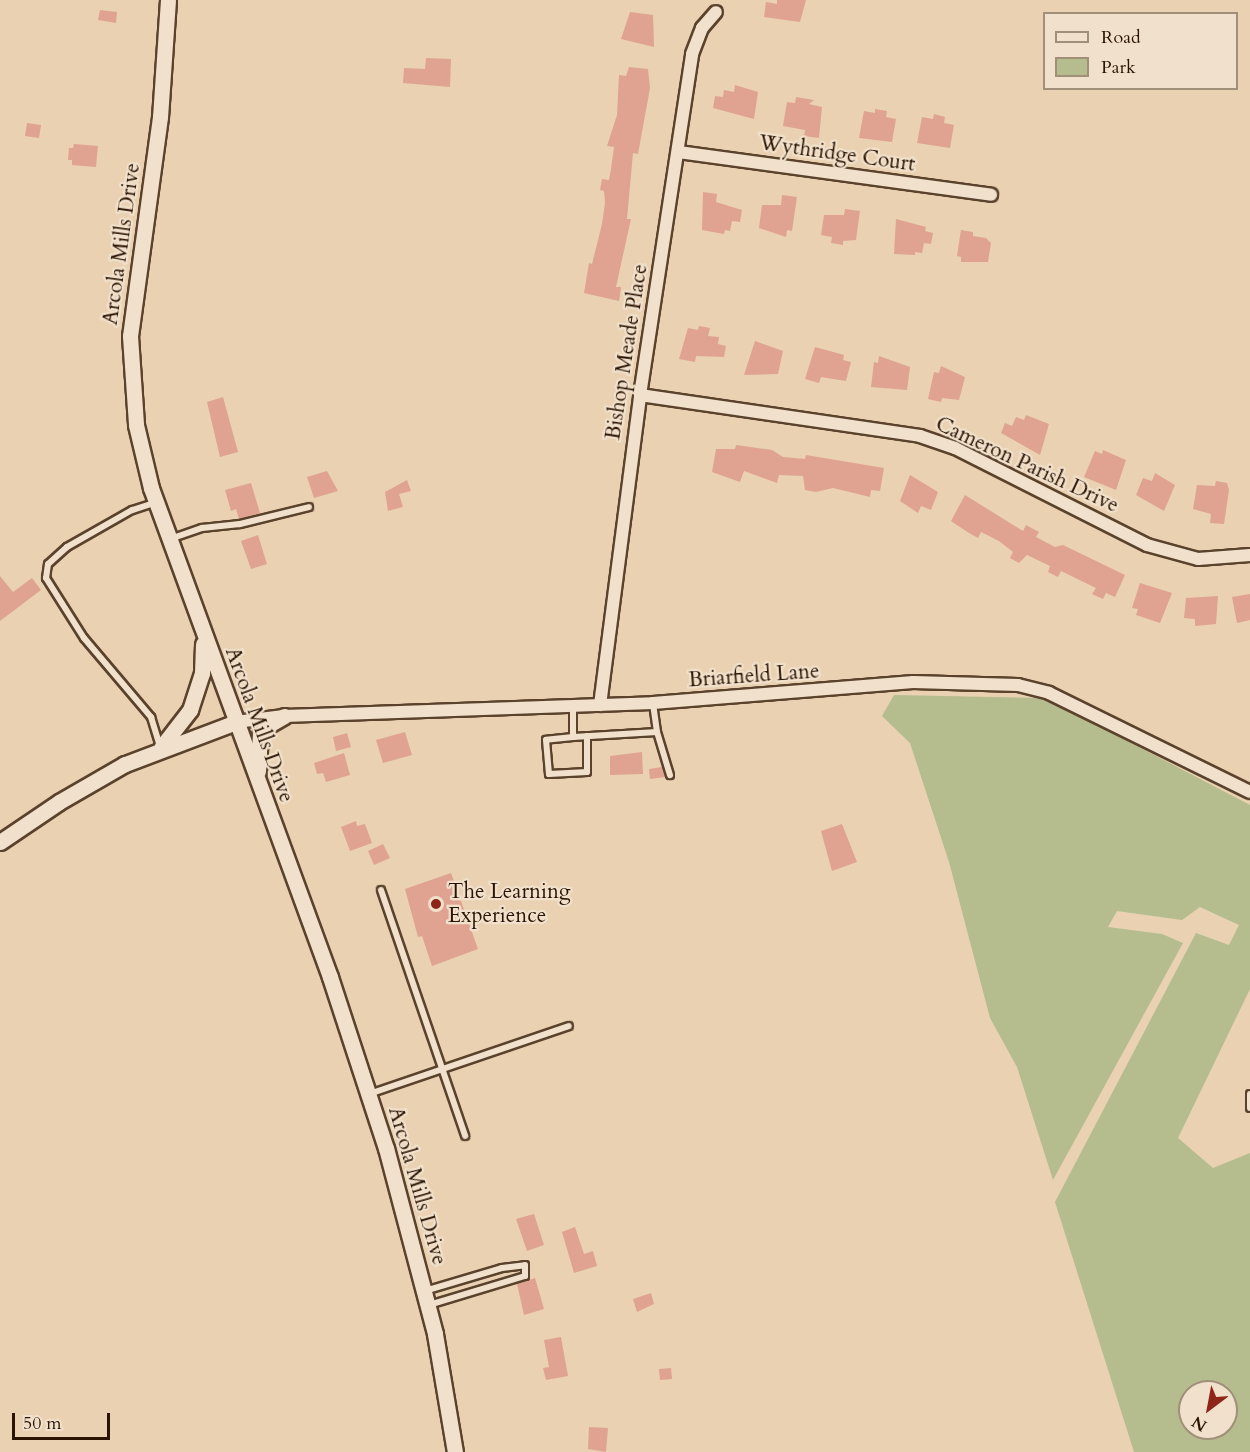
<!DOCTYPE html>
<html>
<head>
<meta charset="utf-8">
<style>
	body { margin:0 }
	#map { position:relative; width:1250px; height:1452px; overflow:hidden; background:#e9d1b1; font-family:Cardo,serif }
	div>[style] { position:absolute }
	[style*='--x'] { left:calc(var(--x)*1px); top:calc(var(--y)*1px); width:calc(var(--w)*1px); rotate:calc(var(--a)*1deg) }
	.green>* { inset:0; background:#b5bc8d }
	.building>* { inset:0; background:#e0a391 }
	.roads { filter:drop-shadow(2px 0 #5a422c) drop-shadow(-2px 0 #5a422c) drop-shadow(0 2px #5a422c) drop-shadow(0 -2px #5a422c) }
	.service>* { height:6px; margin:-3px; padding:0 3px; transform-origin:3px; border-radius:3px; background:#f1e1cc }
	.minor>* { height:12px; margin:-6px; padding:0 6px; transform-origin:6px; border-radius:6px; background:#f1e1cc }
	.tertiary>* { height:15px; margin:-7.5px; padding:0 7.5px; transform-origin:7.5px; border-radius:7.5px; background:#f1e1cc }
	.dots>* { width:16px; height:16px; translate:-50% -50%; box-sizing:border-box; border:3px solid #f1e1cc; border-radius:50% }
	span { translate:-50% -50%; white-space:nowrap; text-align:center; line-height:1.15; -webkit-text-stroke:4.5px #f1e1cc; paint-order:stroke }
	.street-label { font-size:21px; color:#2a1300 }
	.poi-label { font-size:21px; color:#2a1300 }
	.left { translate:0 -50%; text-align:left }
	.legend { position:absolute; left:1043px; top:12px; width:195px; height:78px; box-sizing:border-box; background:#f1e1cc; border:2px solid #a18f7a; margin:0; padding:8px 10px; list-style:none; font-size:18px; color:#2a1300 }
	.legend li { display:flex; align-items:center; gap:12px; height:30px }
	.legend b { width:30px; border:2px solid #a18f7a }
	.north { position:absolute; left:1178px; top:1380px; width:60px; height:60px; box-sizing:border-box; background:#f1e1cc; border:2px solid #a18f7a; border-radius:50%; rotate:212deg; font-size:16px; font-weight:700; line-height:24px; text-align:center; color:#2a1300 }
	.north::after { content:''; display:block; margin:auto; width:21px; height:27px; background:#8f2418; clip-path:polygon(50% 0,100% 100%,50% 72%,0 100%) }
	.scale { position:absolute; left:12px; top:1413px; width:98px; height:27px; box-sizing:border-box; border:3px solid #2a1300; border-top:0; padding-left:8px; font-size:18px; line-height:21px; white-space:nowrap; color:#2a1300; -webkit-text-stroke:4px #f1e1cc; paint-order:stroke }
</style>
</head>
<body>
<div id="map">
	<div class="green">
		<i style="clip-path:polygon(evenodd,894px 695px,1045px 698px,1250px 805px,1250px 989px,1178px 1138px,1213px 1168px,1250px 1153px,1250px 1452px,1134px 1452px,1055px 1202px,1196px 933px,1229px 945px,1239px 925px,1200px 907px,1182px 920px,1117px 911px,1108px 927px,1162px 934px,1183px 943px,1053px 1180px,1017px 1067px,990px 1018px,949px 862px,910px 743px,882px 716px,894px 695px,1190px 1392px,1226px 1392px,1226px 1428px,1190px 1428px,1190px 1392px)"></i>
	</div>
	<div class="building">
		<i style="clip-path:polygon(777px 0,806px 0,800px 22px,764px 17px,766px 2px,777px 4px)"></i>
		<i style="clip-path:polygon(100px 10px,117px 12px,116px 23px,98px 20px)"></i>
		<i style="clip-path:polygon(630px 12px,653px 15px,654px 47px,621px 39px)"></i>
		<i style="clip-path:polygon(426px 58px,451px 59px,450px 87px,403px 83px,404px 68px,425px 69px)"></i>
		<i style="clip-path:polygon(629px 67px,648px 69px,650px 88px,638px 154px,633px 153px,627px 219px,631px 219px,616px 287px,621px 287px,619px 301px,584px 293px,589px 263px,592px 264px,602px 224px,605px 203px,604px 191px,600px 190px,602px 179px,609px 180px,611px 169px,614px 147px,607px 146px,617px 115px,619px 75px,626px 76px)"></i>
		<i style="clip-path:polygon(735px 85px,758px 92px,754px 119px,713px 108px,715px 96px,723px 97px,724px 90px,734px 92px)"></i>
		<i style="clip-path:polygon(796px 97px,814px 100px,809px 104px,822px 107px,819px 138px,804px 136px,805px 130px,783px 126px,787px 102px,795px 103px)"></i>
		<i style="clip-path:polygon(875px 109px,887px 111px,886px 117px,896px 119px,892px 142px,859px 138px,864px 111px,875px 113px)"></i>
		<i style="clip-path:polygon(934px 114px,945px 117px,944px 123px,954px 125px,950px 148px,917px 143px,922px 117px,933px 119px)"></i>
		<i style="clip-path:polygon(27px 123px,41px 125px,39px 138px,25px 136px)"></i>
		<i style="clip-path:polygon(74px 144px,98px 146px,96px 167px,72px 165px,72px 160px,68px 160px,69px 148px,73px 148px)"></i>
		<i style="clip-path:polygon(703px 192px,717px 194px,716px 202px,742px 210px,740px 222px,732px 221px,730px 231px,725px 230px,724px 234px,702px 230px)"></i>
		<i style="clip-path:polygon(782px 195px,797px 197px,792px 231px,787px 230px,786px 237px,759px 228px,762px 205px,781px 205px)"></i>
		<i style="clip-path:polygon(845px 209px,860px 211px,856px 240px,843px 241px,843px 245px,831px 243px,832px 237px,821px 235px,824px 215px,844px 215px)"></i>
		<i style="clip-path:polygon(896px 219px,926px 227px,925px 231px,933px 233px,931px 244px,924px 243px,922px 253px,915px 252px,915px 255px,894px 254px)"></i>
		<i style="clip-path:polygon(961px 230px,973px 232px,973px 236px,986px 238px,991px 243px,988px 262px,961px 262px,961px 257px,957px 256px)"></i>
		<i style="clip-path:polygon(699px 326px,710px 328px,708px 336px,719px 337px,718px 344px,726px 346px,724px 357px,696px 356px,695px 362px,679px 359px,688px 328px,698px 330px)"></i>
		<i style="clip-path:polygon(755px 341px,783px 351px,778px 374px,744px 375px)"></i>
		<i style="clip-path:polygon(815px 347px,844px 355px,843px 360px,851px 362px,846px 381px,821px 377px,819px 383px,805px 379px)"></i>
		<i style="clip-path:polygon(879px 356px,910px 367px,907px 390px,871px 387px,874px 362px,878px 363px)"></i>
		<i style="clip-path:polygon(941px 366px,965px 377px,959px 400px,942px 398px,941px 402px,928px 399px,934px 372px,939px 373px)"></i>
		<i style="clip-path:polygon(223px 397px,238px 452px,220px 457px,207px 402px)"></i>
		<i style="clip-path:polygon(1026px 415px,1049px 424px,1040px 455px,1001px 433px,1005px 423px,1012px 426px,1016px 417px,1024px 420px)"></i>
		<i style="clip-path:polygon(736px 445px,772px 450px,783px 457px,805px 459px,806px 455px,884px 468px,880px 491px,871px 490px,870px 497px,833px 488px,816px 492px,805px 490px,803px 476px,779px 475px,777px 483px,744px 471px,740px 482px,712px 472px,716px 449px,735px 449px)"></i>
		<i style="clip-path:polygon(1103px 450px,1126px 460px,1116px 490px,1084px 477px,1095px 451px,1102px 454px)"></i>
		<i style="clip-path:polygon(327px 471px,338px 491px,314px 498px,307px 477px)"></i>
		<i style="clip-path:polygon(1155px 473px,1175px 485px,1164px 511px,1136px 495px,1143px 478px,1152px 481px)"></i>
		<i style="clip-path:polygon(910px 475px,938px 492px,931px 510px,921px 506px,918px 513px,900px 501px)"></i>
		<i style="clip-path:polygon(407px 480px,411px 491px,399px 494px,403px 507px,388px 511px,385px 492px)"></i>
		<i style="clip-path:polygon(1216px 481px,1227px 483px,1229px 490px,1224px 524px,1210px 523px,1211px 514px,1193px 509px,1197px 485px,1215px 486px)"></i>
		<i style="clip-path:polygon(251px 483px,260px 513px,239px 519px,236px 509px,231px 511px,225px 490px)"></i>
		<i style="clip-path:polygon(965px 495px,1023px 531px,1026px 525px,1039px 532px,1036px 537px,1055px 547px,1063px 545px,1125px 575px,1115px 597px,1106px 593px,1103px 599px,1092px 594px,1096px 588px,1061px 571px,1058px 577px,1048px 572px,1050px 566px,1027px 555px,1019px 563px,1010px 558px,1013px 552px,999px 541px,981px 532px,978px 538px,969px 533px,951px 521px)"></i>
		<i style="clip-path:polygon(258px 535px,267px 564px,251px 569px,241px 541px)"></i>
		<i style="clip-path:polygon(0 576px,13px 592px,32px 578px,41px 590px,0 621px)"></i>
		<i style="clip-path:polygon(1140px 583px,1172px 593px,1160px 623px,1136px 615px,1138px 609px,1132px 608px)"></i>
		<i style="clip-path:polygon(1250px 594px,1250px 620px,1237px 623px,1232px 597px)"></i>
		<i style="clip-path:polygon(1218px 596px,1216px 624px,1195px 626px,1195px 619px,1184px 618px,1186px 598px)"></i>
		<i style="clip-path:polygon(405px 732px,412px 755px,383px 763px,376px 740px)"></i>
		<i style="clip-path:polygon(347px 733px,351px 747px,336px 751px,333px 737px)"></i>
		<i style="clip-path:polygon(642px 752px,643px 774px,610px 775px,610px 756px)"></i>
		<i style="clip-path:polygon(344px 753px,350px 775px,326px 782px,323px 773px,317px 774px,314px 763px)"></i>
		<i style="clip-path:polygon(662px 767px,665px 777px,650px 779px,649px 769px)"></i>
		<i style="clip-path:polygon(356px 821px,357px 826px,365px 824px,372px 843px,350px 851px,341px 827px)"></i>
		<i style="clip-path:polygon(842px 824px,857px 862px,832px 871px,821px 831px)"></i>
		<i style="clip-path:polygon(383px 844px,390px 858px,374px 865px,368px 851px)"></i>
		<i style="clip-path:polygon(451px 873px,478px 949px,432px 966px,422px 936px,418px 937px,405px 889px)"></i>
		<i style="clip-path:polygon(534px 1214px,544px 1245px,527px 1251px,516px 1219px)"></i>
		<i style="clip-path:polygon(575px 1227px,584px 1254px,593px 1251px,597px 1266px,574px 1273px,562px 1232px)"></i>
		<i style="clip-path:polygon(535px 1278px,544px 1309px,524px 1315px,517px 1284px)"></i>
		<i style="clip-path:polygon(651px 1293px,654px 1304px,637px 1312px,633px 1299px)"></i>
		<i style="clip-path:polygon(561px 1337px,568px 1376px,546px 1380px,543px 1368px,549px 1367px,544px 1340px)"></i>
		<i style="clip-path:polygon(671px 1368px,672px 1379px,660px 1380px,659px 1369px)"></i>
		<i style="clip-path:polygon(589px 1427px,608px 1428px,606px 1452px,588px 1449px)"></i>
	</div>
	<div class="roads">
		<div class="service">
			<i style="--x:154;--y:503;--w:23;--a:162"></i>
			<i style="--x:132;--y:510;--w:75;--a:150.4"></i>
			<i style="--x:67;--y:547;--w:25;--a:138"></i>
			<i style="--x:48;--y:564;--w:14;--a:98"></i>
			<i style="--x:46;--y:578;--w:71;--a:57.7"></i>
			<i style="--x:84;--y:638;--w:104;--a:49.7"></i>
			<i style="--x:151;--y:717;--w:31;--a:73"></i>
			<i style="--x:170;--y:539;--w:34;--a:-19"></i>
			<i style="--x:202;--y:528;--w:38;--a:-6"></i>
			<i style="--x:240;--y:524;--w:71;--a:-13.8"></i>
			<i style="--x:573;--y:707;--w:30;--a:90"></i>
			<i style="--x:573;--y:737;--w:84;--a:-3.4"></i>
			<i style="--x:657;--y:732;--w:29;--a:-98"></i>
			<i style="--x:657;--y:732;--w:45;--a:73.2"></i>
			<i style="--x:573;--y:737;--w:27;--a:174"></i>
			<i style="--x:546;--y:740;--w:34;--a:85"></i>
			<i style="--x:549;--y:774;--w:38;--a:-3"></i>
			<i style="--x:587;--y:772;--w:36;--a:-90"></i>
			<i style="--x:381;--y:890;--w:260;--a:71.1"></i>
			<i style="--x:369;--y:1094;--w:211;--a:-18.8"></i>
			<i style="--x:1250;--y:1094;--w:14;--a:90"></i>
			<i style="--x:425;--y:1291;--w:80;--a:-16.6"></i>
			<i style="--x:502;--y:1268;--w:23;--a:-7"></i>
			<i style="--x:525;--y:1265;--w:11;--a:90"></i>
			<i style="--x:525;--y:1276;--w:100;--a:163.2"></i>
		</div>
		<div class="minor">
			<i style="--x:679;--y:152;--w:315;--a:7.8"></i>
			<i style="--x:640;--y:395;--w:283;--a:8.3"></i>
			<i style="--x:920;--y:436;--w:37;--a:19"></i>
			<i style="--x:955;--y:448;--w:215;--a:26.8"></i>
			<i style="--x:1147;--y:545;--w:53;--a:15.4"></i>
			<i style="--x:1198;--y:559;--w:52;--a:-4.4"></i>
			<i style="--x:600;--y:705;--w:313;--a:-82.6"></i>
			<i style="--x:640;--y:395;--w:345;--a:-81.3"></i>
			<i style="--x:692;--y:54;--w:28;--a:-69"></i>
			<i style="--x:702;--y:28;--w:21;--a:-49"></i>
			<i style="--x:236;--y:722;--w:48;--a:-7.1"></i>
			<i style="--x:284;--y:716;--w:369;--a:-2"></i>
			<i style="--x:653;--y:703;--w:261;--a:-4.6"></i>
			<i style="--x:913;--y:682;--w:105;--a:1.6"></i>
			<i style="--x:1018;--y:685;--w:32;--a:14"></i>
			<i style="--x:1049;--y:693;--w:224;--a:26.2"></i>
		</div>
		<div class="tertiary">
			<i style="--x:168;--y:0;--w:117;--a:93.9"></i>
			<i style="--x:160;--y:117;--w:221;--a:97.8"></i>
			<i style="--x:130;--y:336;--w:89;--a:86.1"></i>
			<i style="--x:136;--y:425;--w:65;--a:76.6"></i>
			<i style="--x:151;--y:488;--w:521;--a:69.89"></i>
			<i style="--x:330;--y:977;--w:180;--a:71.9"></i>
			<i style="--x:386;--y:1148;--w:192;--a:75.2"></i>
			<i style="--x:435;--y:1334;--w:120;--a:80.4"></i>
			<i style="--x:162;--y:746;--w:46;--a:-52.1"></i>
			<i style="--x:190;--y:710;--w:39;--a:-72"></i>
			<i style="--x:202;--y:673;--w:29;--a:-88"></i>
			<i style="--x:258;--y:771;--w:36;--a:-87"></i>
			<i style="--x:260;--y:735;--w:11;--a:-52"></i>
			<i style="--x:267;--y:726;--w:20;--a:-30"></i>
			<i style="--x:0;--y:842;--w:71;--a:-34.1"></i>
			<i style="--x:59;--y:802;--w:76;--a:-29.9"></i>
			<i style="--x:125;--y:764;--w:119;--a:-20.7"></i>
		</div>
	</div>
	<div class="dots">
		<i style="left:436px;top:904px;background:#8f2418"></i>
	</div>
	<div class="street-label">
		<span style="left:837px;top:154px;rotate:8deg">Wythridge Court</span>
		<span style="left:122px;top:244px;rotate:-82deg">Arcola Mills Drive</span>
		<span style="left:627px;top:352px;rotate:-81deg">Bishop Meade Place</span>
		<span style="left:1027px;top:465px;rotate:25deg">Cameron Parish Drive</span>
		<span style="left:754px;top:676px;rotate:-4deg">Briarfield Lane</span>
		<span style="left:259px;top:725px;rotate:70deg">Arcola Mills Drive</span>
		<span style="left:417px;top:1186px;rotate:74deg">Arcola Mills Drive</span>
	</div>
	<div class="poi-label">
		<span class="left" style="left:448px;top:904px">The Learning<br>Experience</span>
	</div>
	<ul class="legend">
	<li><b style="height:8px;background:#f1e1cc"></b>Road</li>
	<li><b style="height:16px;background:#b5bc8d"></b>Park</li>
	</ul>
	<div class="north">N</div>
	<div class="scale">50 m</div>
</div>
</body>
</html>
